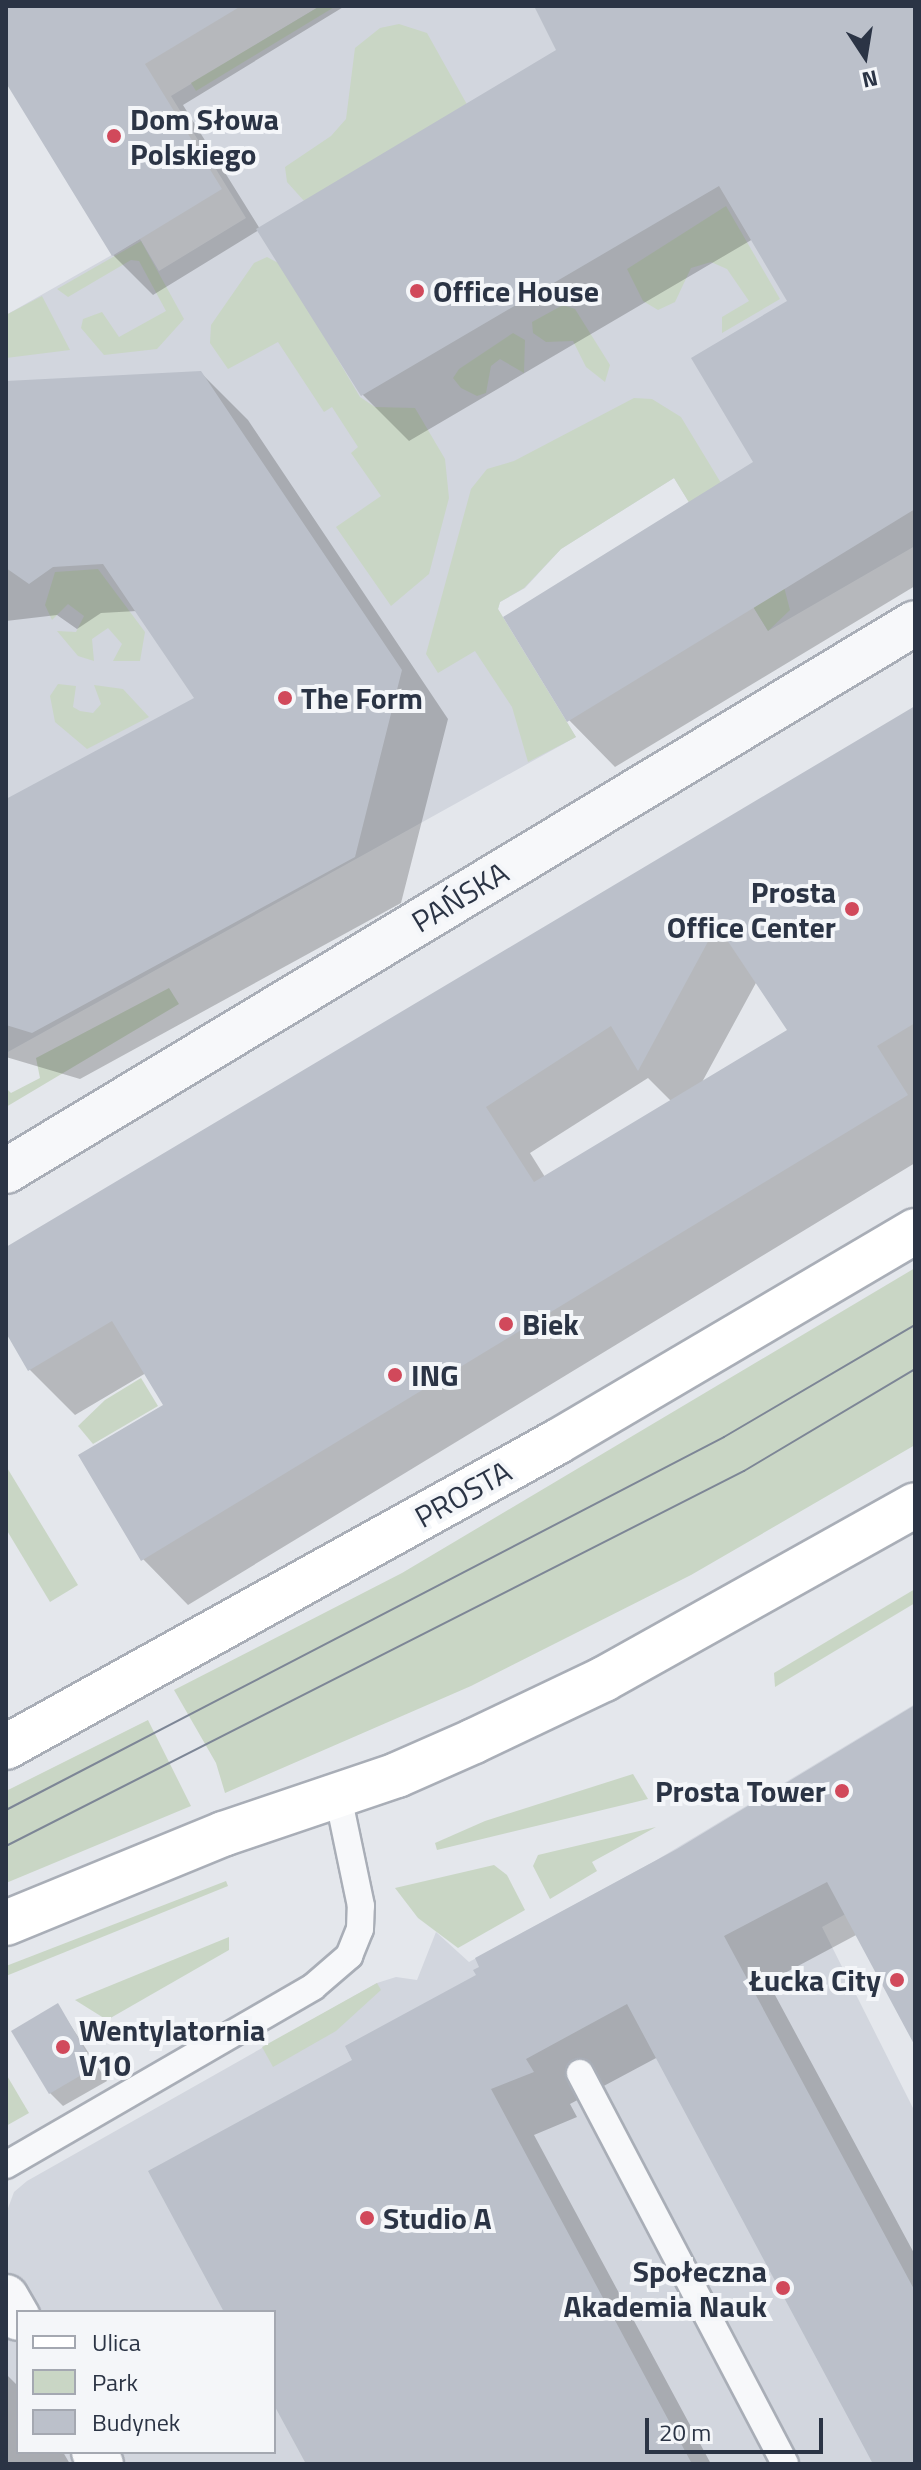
<!DOCTYPE html>
<html>
<head>
<meta charset="utf-8">
<style>
	body { margin:0 }
	#map { position:relative; width:921px; height:2470px; overflow:hidden; background:#e4e7ec; font-family:"Titillium Web",sans-serif }
	div>[style] { position:absolute }
	[style*='--x'] { left:calc(var(--x)*1px); top:calc(var(--y)*1px); width:calc(var(--w)*1px); rotate:calc(var(--a)*1deg) }
	.built>* { inset:0; background:#d2d6de }
	.green>* { inset:0; background:#c9d6c5 }
	.shadow>* { inset:0; background:#0003 }
	.building>* { inset:0; background:#bbc0ca }
	.roads { filter:drop-shadow(2px 0 #a9aeb7) drop-shadow(-2px 0 #a9aeb7) drop-shadow(0 2px #a9aeb7) drop-shadow(0 -2px #a9aeb7) }
	.service>* { height:26px; margin:-13px; padding:0 13px; transform-origin:13px; border-radius:13px; background:#f7f8fa }
	.minor>* { height:44px; margin:-22px; padding:0 22px; transform-origin:22px; border-radius:22px; background:#f7f8fa }
	.secondary>* { height:44px; margin:-22px; padding:0 22px; transform-origin:22px; border-radius:22px; background:#fff }
	.tram>* { height:2px; margin:-1px; padding:0 1px; transform-origin:1px; border-radius:1px; background:#7d8696 }
	.dots>* { width:22px; height:22px; translate:-50% -50%; box-sizing:border-box; border:4px solid #f4f6f9; border-radius:50% }
	span { translate:-50% -50%; white-space:nowrap; text-align:center; line-height:1.15; -webkit-text-stroke:8px #f4f6f9; paint-order:stroke }
	.poi-label { font-size:30px; color:#2b3445; font-weight:700 }
	.left { translate:0 -50%; text-align:left }
	.right { translate:-100% -50%; text-align:right }
	.street-label { font-size:30px; color:#2b3445 }
	.frame { position:absolute; inset:0; border:8px solid #2b3445; pointer-events:none }
	.legend { position:absolute; left:16px; top:2310px; width:260px; height:144px; box-sizing:border-box; background:#f4f6f9; border:2px solid #a4a8b1; margin:0; padding:10px 14px; list-style:none; font-size:24px; color:#2b3445 }
	.legend li { display:flex; align-items:center; gap:16px; height:40px }
	.legend b { width:40px; border:2px solid #a4a8b1 }
	.north { position:absolute; left:825px; top:16px; width:80px; height:80px; -webkit-text-stroke:6px #f4f6f9; paint-order:stroke; rotate:168deg; font-size:22px; font-weight:700; line-height:32px; text-align:center; color:#2b3445 }
	.north::after { content:''; display:block; margin:auto; width:28px; height:36px; background:#2b3445; clip-path:polygon(50% 0,100% 100%,50% 72%,0 100%) }
	.scale { position:absolute; left:645px; top:2418px; width:178px; height:36px; box-sizing:border-box; border:4px solid #2b3445; border-top:0; padding-left:10px; font-size:24px; line-height:28px; white-space:nowrap; color:#2b3445; -webkit-text-stroke:6px #f4f6f9; paint-order:stroke }
</style>
</head>
<body>
<div id="map">
	<div class="built">
		<i style="clip-path:polygon(320px 6px,915px 6px,915px 546px,768px 631px,674px 478px,561px 549px,525px 588px,500px 602px,498px 609px,576px 737px,6px 1053px,6px 315px,140px 239px,159px 271px,246px 218px,171px 96px)"></i>
		<i style="clip-path:polygon(evenodd,915px 1704px,915px 1876px,822px 1927px,915px 2112px,915px 2464px,6px 2464px,7px 2211px,14px 2192px,27px 2181px,377px 1983px,396px 1977px,417px 1980px,436px 1932px,469px 1962px,655px 1861px,915px 1704px,18px 2312px,274px 2312px,274px 2452px,18px 2452px,18px 2312px)"></i>
	</div>
	<div class="green">
		<i style="clip-path:polygon(320px 6px,336px 6px,196px 91px,191px 83px)"></i>
		<i style="clip-path:polygon(399px 24px,427px 33px,469px 108px,305px 202px,287px 182px,285px 167px,331px 136px,346px 119px,355px 48px,380px 28px)"></i>
		<i style="clip-path:polygon(726px 206px,780px 299px,722px 333px,722px 317px,749px 301px,727px 269px,711px 262px,691px 268px,675px 302px,658px 310px,643px 301px,627px 269px)"></i>
		<i style="clip-path:polygon(141px 241px,184px 319px,157px 349px,104px 355px,81px 328px,83px 319px,102px 312px,119px 337px,166px 311px,139px 261px,131px 260px,68px 297px,57px 289px)"></i>
		<i style="clip-path:polygon(267px 257px,282px 265px,360px 397px,375px 407px,415px 408px,445px 459px,449px 498px,429px 574px,391px 606px,336px 527px,381px 496px,351px 453px,358px 447px,332px 407px,324px 412px,278px 342px,228px 369px,210px 343px,211px 325px,254px 263px)"></i>
		<i style="clip-path:polygon(42px 296px,70px 350px,6px 358px,6px 315px)"></i>
		<i style="clip-path:polygon(563px 305px,575px 309px,610px 365px,605px 382px,586px 367px,573px 341px,546px 342px,533px 333px,532px 322px)"></i>
		<i style="clip-path:polygon(513px 333px,525px 340px,524px 373px,500px 359px,491px 366px,486px 393px,477px 396px,461px 388px,453px 378px,459px 369px)"></i>
		<i style="clip-path:polygon(634px 398px,652px 399px,681px 417px,784px 587px,790px 610px,768px 631px,674px 478px,561px 549px,524px 588px,500px 602px,498px 609px,576px 737px,528px 762px,512px 707px,475px 651px,438px 673px,426px 654px,471px 489px,487px 469px,514px 461px)"></i>
		<i style="clip-path:polygon(98px 569px,145px 632px,140px 661px,113px 661px,122px 644px,108px 628px,92px 639px,94px 661px,78px 656px,57px 631px,76px 632px,84px 616px,68px 604px,52px 620px,45px 605px,55px 572px)"></i>
		<i style="clip-path:polygon(58px 684px,76px 686px,73px 707px,80px 711px,93px 713px,101px 704px,94px 685px,123px 689px,149px 717px,87px 749px,55px 722px,50px 696px)"></i>
		<i style="clip-path:polygon(169px 988px,179px 1004px,6px 1107px,6px 1088px,11px 1093px,40px 1078px,36px 1058px)"></i>
		<i style="clip-path:polygon(915px 1268px,915px 1445px,691px 1575px,471px 1686px,225px 1793px,216px 1763px,174px 1690px,402px 1573px)"></i>
		<i style="clip-path:polygon(141px 1378px,158px 1406px,93px 1444px,78px 1426px,105px 1400px)"></i>
		<i style="clip-path:polygon(6px 1466px,78px 1585px,50px 1602px,6px 1529px)"></i>
		<i style="clip-path:polygon(915px 1589px,915px 1603px,775px 1687px,774px 1673px)"></i>
		<i style="clip-path:polygon(148px 1720px,191px 1806px,6px 1883px,6px 1791px)"></i>
		<i style="clip-path:polygon(633px 1774px,648px 1799px,437px 1850px,435px 1843px,485px 1821px)"></i>
		<i style="clip-path:polygon(656px 1827px,592px 1862px,597px 1871px,550px 1899px,533px 1866px,538px 1855px)"></i>
		<i style="clip-path:polygon(494px 1865px,507px 1875px,525px 1910px,458px 1948px,418px 1918px,395px 1888px)"></i>
		<i style="clip-path:polygon(226px 1881px,228px 1886px,6px 1976px,6px 1966px)"></i>
		<i style="clip-path:polygon(229px 1937px,229px 1950px,107px 2020px,75px 2000px)"></i>
		<i style="clip-path:polygon(377px 1983px,381px 1990px,336px 2031px,273px 2067px,262px 2047px)"></i>
		<i style="clip-path:polygon(6px 2074px,29px 2113px,6px 2126px)"></i>
	</div>
	<div class="shadow">
		<i style="clip-path:polygon(6px 6px,345px 6px,183px 105px,260px 229px,558px 51px,564px 6px,915px 6px,915px 586px,615px 767px,569px 720px,756px 463px,789px 301px,753px 239px,409px 441px,363px 395px,259px 230px,153px 295px,113px 255px,6px 79px)"></i>
		<i style="clip-path:polygon(201px 373px,248px 420px,448px 719px,401px 903px,80px 1079px,6px 1057px,6px 801px,197px 699px,137px 611px,101px 613px,77px 629px,57px 615px,6px 621px,6px 383px)"></i>
		<i style="clip-path:polygon(evenodd,915px 708px,915px 1163px,188px 1605px,143px 1559px,165px 1406px,146px 1373px,75px 1415px,30px 1370px,6px 1329px,6px 1250px,915px 708px,757px 981px,790px 1031px,701px 1084px,757px 981px,915px 708px,648px 1078px,672px 1102px,545px 1177px,530px 1153px,648px 1078px)"></i>
		<i style="clip-path:polygon(915px 1708px,915px 2041px,858px 1934px,768px 1982px,915px 2255px,915px 2464px,876px 2464px,658px 2057px,570px 2104px,577px 2117px,534px 2135px,711px 2464px,308px 2464px,274px 2401px,274px 2312px,226px 2312px,355px 2061px,478px 1976px)"></i>
		<i style="clip-path:polygon(58px 2006px,107px 2081px,63px 2106px,50px 2093px)"></i>
		<i style="clip-path:polygon(6px 2374px,18px 2386px,18px 2452px,63px 2452px,70px 2464px,6px 2464px)"></i>
	</div>
	<div class="building">
		<i style="clip-path:polygon(6px 6px,241px 6px,145px 64px,222px 189px,112px 256px,6px 83px)"></i>
		<i style="clip-path:polygon(534px 6px,915px 6px,915px 509px,567px 722px,503px 617px,753px 462px,691px 358px,787px 301px,719px 186px,361px 396px,256px 229px,556px 50px)"></i>
		<i style="clip-path:polygon(201px 371px,402px 670px,355px 857px,32px 1033px,6px 1025px,6px 799px,194px 698px,103px 564px,53px 567px,29px 584px,6px 568px,6px 381px)"></i>
		<i style="clip-path:polygon(evenodd,915px 706px,915px 1023px,877px 1046px,908px 1095px,141px 1561px,78px 1455px,163px 1405px,112px 1321px,28px 1371px,6px 1333px,6px 1247px,915px 706px,717px 925px,787px 1030px,534px 1182px,486px 1107px,611px 1026px,638px 1071px,717px 925px)"></i>
		<i style="clip-path:polygon(915px 1705px,915px 2046px,827px 1882px,724px 1936px,915px 2291px,915px 2464px,873px 2464px,627px 2004px,526px 2059px,534px 2072px,491px 2089px,692px 2464px,306px 2464px,274px 2405px,274px 2312px,224px 2312px,148px 2171px,352px 2060px,345px 2046px,476px 1975px,473px 1970px,479px 1967px,475px 1958px,677px 1849px)"></i>
		<i style="clip-path:polygon(58px 2003px,95px 2067px,49px 2094px,11px 2031px)"></i>
	</div>
	<div class="roads">
		<div class="service">
			<i style="--x:580;--y:2073;--w:441;--a:62.3"></i>
			<i style="--x:6;--y:2165;--w:355;--a:-30.1"></i>
			<i style="--x:313;--y:1987;--w:48;--a:-40.7"></i>
			<i style="--x:349;--y:1956;--w:29;--a:-68"></i>
			<i style="--x:360;--y:1929;--w:23;--a:-88"></i>
			<i style="--x:361;--y:1906;--w:112;--a:-101.8"></i>
		</div>
		<div class="minor">
			<i style="--x:6;--y:1171;--w:1061;--a:-31.08"></i>
			<i style="--x:6;--y:2297;--w:24;--a:60"></i>
			<i style="--x:94;--y:2452;--w:14;--a:60"></i>
		</div>
		<div class="secondary">
			<i style="--x:6;--y:1747;--w:630;--a:-28.97"></i>
			<i style="--x:557;--y:1442;--w:416;--a:-30.5"></i>
			<i style="--x:6;--y:1923;--w:235;--a:-22.3"></i>
			<i style="--x:223;--y:1834;--w:184;--a:-18.7"></i>
			<i style="--x:397;--y:1775;--w:84;--a:-23.8"></i>
			<i style="--x:474;--y:1741;--w:144;--a:-25.5"></i>
			<i style="--x:604;--y:1679;--w:356;--a:-29.2"></i>
		</div>
	</div>
	<div class="tram">
		<i style="--x:6;--y:1810;--w:809;--a:-27.45"></i>
		<i style="--x:724;--y:1437;--w:221;--a:-30.4"></i>
		<i style="--x:6;--y:1846;--w:828;--a:-26.94"></i>
		<i style="--x:744;--y:1471;--w:199;--a:-30.8"></i>
	</div>
	<div class="dots">
		<i style="left:114px;top:136px;background:#d1495b"></i>
		<i style="left:417px;top:291px;background:#d1495b"></i>
		<i style="left:285px;top:698px;background:#d1495b"></i>
		<i style="left:852px;top:909px;background:#d1495b"></i>
		<i style="left:506px;top:1324px;background:#d1495b"></i>
		<i style="left:395px;top:1375px;background:#d1495b"></i>
		<i style="left:842px;top:1791px;background:#d1495b"></i>
		<i style="left:897px;top:1980px;background:#d1495b"></i>
		<i style="left:63px;top:2047px;background:#d1495b"></i>
		<i style="left:367px;top:2218px;background:#d1495b"></i>
		<i style="left:783px;top:2288px;background:#d1495b"></i>
	</div>
	<div class="poi-label">
		<span class="left" style="left:130px;top:136px">Dom Słowa<br>Polskiego</span>
		<span class="left" style="left:433px;top:291px">Office House</span>
		<span class="left" style="left:301px;top:698px">The Form</span>
		<span class="right" style="left:836px;top:909px">Prosta<br>Office Center</span>
		<span class="left" style="left:522px;top:1324px">Biek</span>
		<span class="left" style="left:411px;top:1375px">ING</span>
		<span class="right" style="left:826px;top:1791px">Prosta Tower</span>
		<span class="right" style="left:881px;top:1980px">Łucka City</span>
		<span class="left" style="left:79px;top:2047px">Wentylatornia<br>V10</span>
		<span class="left" style="left:383px;top:2218px">Studio A</span>
		<span class="right" style="left:767px;top:2288px">Społeczna<br>Akademia Nauk</span>
	</div>
	<div class="street-label">
		<span style="left:460px;top:897px;rotate:-31deg">PAŃSKA</span>
		<span style="left:463px;top:1494px;rotate:-29deg">PROSTA</span>
	</div>
	<div class="frame"></div>
	<ul class="legend">
	<li><b style="height:10px;background:#fff"></b>Ulica</li>
	<li><b style="height:22px;background:#c9d6c5"></b>Park</li>
	<li><b style="height:22px;background:#bbc0ca"></b>Budynek</li>
	</ul>
	<div class="north">N</div>
	<div class="scale">20 m</div>
</div>
</body>
</html>
